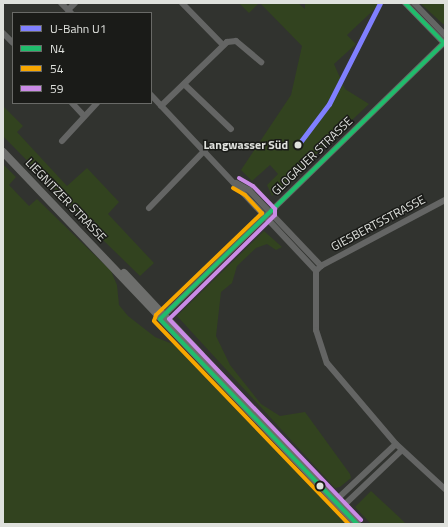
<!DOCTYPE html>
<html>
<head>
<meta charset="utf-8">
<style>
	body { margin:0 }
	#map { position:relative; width:448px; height:527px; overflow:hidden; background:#31332f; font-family:"Titillium Web",sans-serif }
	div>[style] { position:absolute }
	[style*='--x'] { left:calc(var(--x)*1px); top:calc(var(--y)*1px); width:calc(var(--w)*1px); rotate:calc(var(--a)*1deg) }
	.green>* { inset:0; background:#32431f }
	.minor>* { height:6px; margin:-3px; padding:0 3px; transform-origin:3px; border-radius:3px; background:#646564 }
	.major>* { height:8px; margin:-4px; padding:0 4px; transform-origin:4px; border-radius:4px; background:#6d6e6c }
	.bus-1>* { height:4px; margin:-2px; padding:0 2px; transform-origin:2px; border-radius:2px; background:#20bc6c }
	.bus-2>* { height:4px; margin:-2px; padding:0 2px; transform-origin:2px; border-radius:2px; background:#f7a600 }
	.bus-3>* { height:4px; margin:-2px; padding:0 2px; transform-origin:2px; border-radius:2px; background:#ca8be6 }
	.metro-1>* { height:5px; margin:-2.5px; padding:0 2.5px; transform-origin:2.5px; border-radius:2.5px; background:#8080ff }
	.dots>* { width:11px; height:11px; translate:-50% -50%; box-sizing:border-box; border:2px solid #1a1b18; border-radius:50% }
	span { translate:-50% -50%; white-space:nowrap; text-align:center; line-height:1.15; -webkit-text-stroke:3px #1a1b18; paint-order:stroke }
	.stop-label { font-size:12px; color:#dfe1dd; font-weight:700 }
	.right { translate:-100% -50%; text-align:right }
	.street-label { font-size:12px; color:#dfe1dd }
	.frame { position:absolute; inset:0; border:4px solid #dfe1dd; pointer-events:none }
	.legend { position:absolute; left:12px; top:12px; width:140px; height:92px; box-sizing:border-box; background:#1a1b18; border:1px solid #696a67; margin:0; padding:5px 7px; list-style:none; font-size:12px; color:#dfe1dd }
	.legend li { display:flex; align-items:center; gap:8px; height:20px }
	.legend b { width:20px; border:1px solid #696a67 }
</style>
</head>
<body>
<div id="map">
	<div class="green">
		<i style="clip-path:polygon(239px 3px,259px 3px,249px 13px)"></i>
		<i style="clip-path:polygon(260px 3px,298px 3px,305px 9px,305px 3px,381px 3px,347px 35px,356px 44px,334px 64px,345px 89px,369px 104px,272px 196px,267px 185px,278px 174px,270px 165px,252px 181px,241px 170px,291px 95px,302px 46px)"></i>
		<i style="clip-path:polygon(420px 3px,445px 3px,445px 24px,443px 24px)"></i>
		<i style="clip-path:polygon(3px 106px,23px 126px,17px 132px,67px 186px,87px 168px,119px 202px,108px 214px,154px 263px,140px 276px,103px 240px,94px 220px,87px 222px,3px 136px)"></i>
		<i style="clip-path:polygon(3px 164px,16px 177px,9px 185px,29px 206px,37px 199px,111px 271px,117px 285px,119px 305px,128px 316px,155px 337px,180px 347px,205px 369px,345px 524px,3px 524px)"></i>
		<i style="clip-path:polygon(264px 231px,282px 247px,276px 250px,267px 244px,256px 248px,237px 266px,232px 283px,221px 292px,216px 336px,230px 365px,261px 404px,280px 416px,305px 412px,350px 474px,351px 478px,340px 487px,335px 488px,177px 316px)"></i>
		<i style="clip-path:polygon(371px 491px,398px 516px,406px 524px,371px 524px,355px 507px)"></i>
	</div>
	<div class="minor">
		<i style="--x:61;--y:3;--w:14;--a:45"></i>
		<i style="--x:182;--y:3;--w:59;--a:45.7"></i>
		<i style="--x:405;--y:3;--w:56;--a:45.7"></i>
		<i style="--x:414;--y:3;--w:45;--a:45.9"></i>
		<i style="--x:68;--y:10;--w:10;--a:-45"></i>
		<i style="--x:3;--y:33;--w:14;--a:45"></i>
		<i style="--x:184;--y:84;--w:65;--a:43.8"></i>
		<i style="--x:151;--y:95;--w:241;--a:46.8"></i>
		<i style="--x:72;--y:103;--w:18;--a:47"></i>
		<i style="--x:161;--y:106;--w:92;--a:-44.1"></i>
		<i style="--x:227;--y:42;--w:9;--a:-6"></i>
		<i style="--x:236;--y:41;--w:33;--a:40"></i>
		<i style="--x:62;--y:141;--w:52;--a:-47.4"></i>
		<i style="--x:236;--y:183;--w:15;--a:28"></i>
		<i style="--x:249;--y:190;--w:105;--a:46.5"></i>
		<i style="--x:445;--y:200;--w:140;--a:152"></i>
		<i style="--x:321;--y:266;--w:7;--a:135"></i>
		<i style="--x:316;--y:271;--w:59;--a:90"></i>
		<i style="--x:316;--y:330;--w:35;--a:72"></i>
		<i style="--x:327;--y:363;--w:106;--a:49.6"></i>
		<i style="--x:396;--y:444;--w:67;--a:42.6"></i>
		<i style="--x:149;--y:208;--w:81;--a:-46"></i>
		<i style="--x:161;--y:318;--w:396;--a:-44.2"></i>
		<i style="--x:335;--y:501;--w:83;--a:-43.1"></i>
		<i style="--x:341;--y:508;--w:84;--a:-43.6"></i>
	</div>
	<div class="major">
		<i style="--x:3;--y:152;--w:514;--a:46.42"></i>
		<i style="--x:124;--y:273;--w:112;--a:46.8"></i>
	</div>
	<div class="bus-1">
		<i style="--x:405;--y:3;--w:56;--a:45.7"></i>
		<i style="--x:357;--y:524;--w:284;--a:-133.9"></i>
		<i style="--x:160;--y:319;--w:397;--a:-44.2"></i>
	</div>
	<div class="bus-2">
		<i style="--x:233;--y:188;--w:14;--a:30"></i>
		<i style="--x:245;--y:195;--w:25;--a:47"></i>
		<i style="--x:262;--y:213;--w:147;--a:136.1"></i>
		<i style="--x:156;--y:315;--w:6;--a:108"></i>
		<i style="--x:154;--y:321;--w:281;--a:46.2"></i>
	</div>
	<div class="bus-3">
		<i style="--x:239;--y:178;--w:16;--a:30"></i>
		<i style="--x:253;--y:186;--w:32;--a:46"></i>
		<i style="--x:275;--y:209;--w:6;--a:90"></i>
		<i style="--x:275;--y:215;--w:148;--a:135.5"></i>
		<i style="--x:169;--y:319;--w:278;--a:46.3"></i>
	</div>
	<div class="metro-1">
		<i style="--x:298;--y:145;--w:51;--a:-52.9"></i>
		<i style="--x:329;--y:104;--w:113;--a:-63.2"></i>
	</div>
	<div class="dots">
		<i style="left:298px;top:145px;background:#dfe1dd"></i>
		<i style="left:320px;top:486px;background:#dfe1dd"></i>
	</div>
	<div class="stop-label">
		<span class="right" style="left:288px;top:145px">Langwasser Süd</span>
	</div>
	<div class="street-label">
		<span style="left:312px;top:156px;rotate:-44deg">GLOGAUER STRASSE</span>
		<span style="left:66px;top:200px;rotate:46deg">LIEGNITZER STRASSE</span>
		<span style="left:378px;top:223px;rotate:-28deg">GIESBERTSSTRASSE</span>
	</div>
	<div class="frame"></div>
	<ul class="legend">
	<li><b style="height:5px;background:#8080ff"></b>U-Bahn U1</li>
	<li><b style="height:5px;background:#20bc6c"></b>N4</li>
	<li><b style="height:5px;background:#f7a600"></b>54</li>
	<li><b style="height:5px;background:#ca8be6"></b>59</li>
	</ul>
</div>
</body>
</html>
